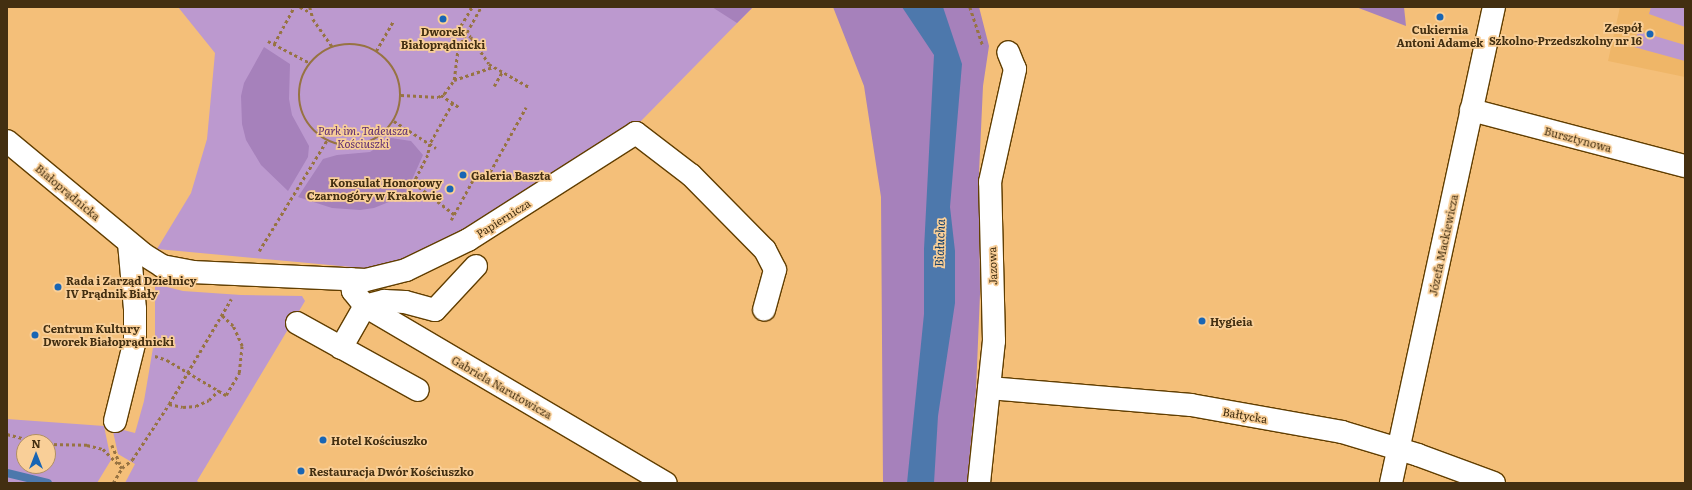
<!DOCTYPE html>
<html>
<head>
<meta charset="utf-8">
<style>
	body { margin:0 }
	#map { position:relative; width:1692px; height:490px; overflow:hidden; background:#f4bf79; font-family:Literata,serif }
	div>[style] { position:absolute }
	[style*='--x'] { left:calc(var(--x)*1px); top:calc(var(--y)*1px); width:calc(var(--w)*1px); rotate:calc(var(--a)*1deg) }
	.built>* { inset:0; background:#efb668 }
	.green>* { inset:0; background:#bc99cf }
	.forest>* { inset:0; background:#a681bb }
	.water>* { inset:0; background:#4d78ac }
	.stream>* { height:8px; margin:-4px; padding:0 4px; transform-origin:4px; border-radius:4px; background:#4d78ac }
	.path>* { height:2.5px; margin-top:-1.25px; transform-origin:0; background:repeating-linear-gradient(90deg,#977342 0 3px,transparent 0 6px) }
	.path>.ring { margin:-1.25px; padding:0; box-sizing:content-box; background:none; border:2.5px solid #977342; border-radius:50% }
	.roads { filter:drop-shadow(1px 0 #613e00) drop-shadow(-1px 0 #613e00) drop-shadow(0 1px #613e00) drop-shadow(0 -1px #613e00) }
	.minor>* { height:22px; margin:-11px; padding:0 11px; transform-origin:11px; border-radius:11px; background:#fff }
	.dots>* { width:11px; height:11px; translate:-50% -50%; box-sizing:border-box; border:2px solid #f9cf98; border-radius:50% }
	span { translate:-50% -50%; white-space:nowrap; text-align:center; line-height:1.15; -webkit-text-stroke:3.5px #f9cf98; paint-order:stroke }
	.poi-label { font-size:11px; color:#432f11; font-weight:700 }
	.right { translate:-100% -50%; text-align:right }
	.left { translate:0 -50%; text-align:left }
	.park-label { font-size:11px; color:#5b2b72; font-style:italic }
	.street-label { font-size:11px; color:#432f11 }
	.water-label { font-size:12px; color:#07386a; font-style:italic }
	.frame { position:absolute; inset:0; border:8px solid #432f11; pointer-events:none }
	.north { position:absolute; left:16px; top:434px; width:40px; height:40px; box-sizing:border-box; background:#f9cf98; border:1px solid #b08f62; border-radius:50%; rotate:0deg; font-size:11px; font-weight:700; line-height:16px; text-align:center; color:#432f11 }
	.north::after { content:''; display:block; margin:auto; width:14px; height:18px; background:#1865b4; clip-path:polygon(50% 0,100% 100%,50% 72%,0 100%) }
</style>
</head>
<body>
<div id="map">
	<div class="built">
		<i style="clip-path:polygon(1620px 7px,1685px 7px,1685px 77px,1608px 61px)"></i>
	</div>
	<div class="green">
		<i style="clip-path:polygon(178px 7px,753px 7px,641px 121px,473px 228px,400px 263px,373px 269px,157px 249px,191px 193px,207px 139px,215px 53px)"></i>
		<i style="clip-path:polygon(1651px 7px,1685px 7px,1685px 27px,1649px 14px)"></i>
		<i style="clip-path:polygon(1638px 31px,1685px 45px,1685px 61px,1634px 47px)"></i>
		<i style="clip-path:polygon(155px 284px,183px 291px,241px 295px,302px 296px,305px 301px,197px 481px,200px 483px,125px 483px,135px 464px,118px 454px,112px 427px,135px 433px,144px 401px,155px 336px)"></i>
		<i style="clip-path:polygon(evenodd,7px 419px,104px 426px,111px 460px,97px 483px,7px 483px,7px 419px,24px 442px,48px 442px,48px 466px,24px 466px,24px 442px)"></i>
	</div>
	<div class="forest">
		<i style="clip-path:polygon(712px 7px,753px 7px,737px 23px)"></i>
		<i style="clip-path:polygon(833px 7px,979px 7px,989px 46px,983px 86px,979px 173px,980px 294px,976px 390px,967px 483px,883px 483px,881px 197px,864px 86px)"></i>
		<i style="clip-path:polygon(1356px 7px,1404px 7px,1406px 26px)"></i>
		<i style="clip-path:polygon(264px 47px,290px 64px,289px 99px,292px 115px,309px 146px,308px 157px,288px 191px,261px 165px,246px 140px,242px 124px,241px 96px,244px 83px)"></i>
		<i style="clip-path:polygon(391px 138px,411px 141px,423px 155px,411px 182px,411px 188px,401px 197px,374px 208px,360px 210px,332px 208px,298px 197px,323px 159px,337px 155px,370px 152px)"></i>
	</div>
	<div class="water">
		<i style="clip-path:polygon(902px 7px,943px 7px,962px 64px,950px 207px,955px 251px,955px 303px,938px 416px,934px 483px,907px 483px,924px 314px,924px 249px,934px 55px)"></i>
	</div>
	<div class="stream">
		<i style="--x:7;--y:473;--w:42;--a:13.7"></i>
	</div>
	<div class="path">
		<i style="--x:300;--y:7;--w:11;--a:27"></i>
		<i style="--x:310;--y:7;--w:12;--a:76"></i>
		<i style="--x:313;--y:19;--w:35;--a:55"></i>
		<i style="--x:470;--y:7;--w:2;--a:27"></i>
		<i style="--x:472;--y:8;--w:23;--a:121"></i>
		<i style="--x:460;--y:28;--w:14;--a:39"></i>
		<i style="--x:471;--y:37;--w:32;--a:56"></i>
		<i style="--x:489;--y:64;--w:46;--a:29.9"></i>
		<i style="--x:970;--y:7;--w:41;--a:71.6"></i>
		<i style="--x:268;--y:41;--w:47;--a:27.6"></i>
		<i style="--x:274;--y:44;--w:42;--a:-61.6"></i>
		<i class="ring" style="left:299px;top:44px;width:99.5px;height:99.5px"></i>
		<i style="--x:376;--y:51;--w:34;--a:-60"></i>
		<i style="--x:454;--y:80;--w:41;--a:-18.4"></i>
		<i style="--x:494;--y:86;--w:16;--a:-60"></i>
		<i style="--x:401;--y:95;--w:37;--a:3"></i>
		<i style="--x:438;--y:97;--w:7;--a:-27"></i>
		<i style="--x:444;--y:94;--w:17;--a:-54"></i>
		<i style="--x:454;--y:80;--w:32;--a:-83"></i>
		<i style="--x:458;--y:48;--w:47;--a:-60.7"></i>
		<i style="--x:441;--y:95;--w:22;--a:34"></i>
		<i style="--x:453;--y:103;--w:47;--a:119.3"></i>
		<i style="--x:430;--y:144;--w:11;--a:100"></i>
		<i style="--x:428;--y:155;--w:31;--a:117"></i>
		<i style="--x:414;--y:183;--w:51;--a:37.8"></i>
		<i style="--x:394;--y:121;--w:50;--a:32.7"></i>
		<i style="--x:451;--y:220;--w:48;--a:-61.3"></i>
		<i style="--x:474;--y:178;--w:17;--a:-21"></i>
		<i style="--x:490;--y:172;--w:74;--a:-61"></i>
		<i style="--x:259;--y:251;--w:130;--a:-58.5"></i>
		<i style="--x:155;--y:356;--w:13;--a:18"></i>
		<i style="--x:167;--y:360;--w:69;--a:30.7"></i>
		<i style="--x:226;--y:395;--w:26;--a:-59"></i>
		<i style="--x:239;--y:373;--w:27;--a:-84"></i>
		<i style="--x:242;--y:346;--w:22;--a:-114"></i>
		<i style="--x:233;--y:326;--w:16;--a:-137"></i>
		<i style="--x:169;--y:404;--w:14;--a:12"></i>
		<i style="--x:183;--y:407;--w:13;--a:-4"></i>
		<i style="--x:196;--y:406;--w:14;--a:-25"></i>
		<i style="--x:209;--y:400;--w:14;--a:-45"></i>
		<i style="--x:7;--y:434;--w:31;--a:15"></i>
		<i style="--x:48;--y:444;--w:39;--a:1"></i>
		<i style="--x:87;--y:445;--w:16;--a:14"></i>
		<i style="--x:103;--y:449;--w:27;--a:45"></i>
		<i style="--x:112;--y:445;--w:21;--a:67"></i>
		<i style="--x:113;--y:483;--w:17;--a:-59"></i>
		<i style="--x:122;--y:468;--w:13;--a:-39"></i>
		<i style="--x:132;--y:460;--w:67;--a:-56.5"></i>
		<i style="--x:169;--y:404;--w:122;--a:-59.4"></i>
	</div>
	<div class="roads">
		<div class="minor">
			<i style="--x:1471;--y:110;--w:221;--a:14.7"></i>
			<i style="--x:7;--y:141;--w:177;--a:39.7"></i>
			<i style="--x:143;--y:254;--w:22;--a:32"></i>
			<i style="--x:162;--y:266;--w:31;--a:11"></i>
			<i style="--x:192;--y:272;--w:174;--a:2.6"></i>
			<i style="--x:366;--y:280;--w:41;--a:-14"></i>
			<i style="--x:406;--y:270;--w:69;--a:-25.8"></i>
			<i style="--x:468;--y:240;--w:199;--a:-32.5"></i>
			<i style="--x:636;--y:133;--w:69;--a:37.4"></i>
			<i style="--x:691;--y:175;--w:105;--a:45.4"></i>
			<i style="--x:765;--y:250;--w:22;--a:63"></i>
			<i style="--x:775;--y:270;--w:41;--a:105.4"></i>
			<i style="--x:351;--y:279;--w:12;--a:81"></i>
			<i style="--x:353;--y:291;--w:19;--a:51"></i>
			<i style="--x:365;--y:306;--w:349;--a:30.5"></i>
			<i style="--x:297;--y:323;--w:138;--a:29"></i>
			<i style="--x:341;--y:348;--w:48;--a:-60.3"></i>
			<i style="--x:365;--y:306;--w:20;--a:-15"></i>
			<i style="--x:384;--y:301;--w:21;--a:3"></i>
			<i style="--x:405;--y:302;--w:31;--a:15"></i>
			<i style="--x:435;--y:310;--w:60;--a:-47"></i>
			<i style="--x:989;--y:388;--w:203;--a:4.8"></i>
			<i style="--x:1191;--y:405;--w:153;--a:10.1"></i>
			<i style="--x:1342;--y:432;--w:79;--a:16.8"></i>
			<i style="--x:1418;--y:455;--w:81;--a:20.2"></i>
			<i style="--x:115;--y:421;--w:83;--a:-76.1"></i>
			<i style="--x:135;--y:340;--w:31;--a:-90"></i>
			<i style="--x:135;--y:309;--w:66;--a:-95.2"></i>
			<i style="--x:979;--y:483;--w:143;--a:-84"></i>
			<i style="--x:994;--y:341;--w:159;--a:-91.4"></i>
			<i style="--x:990;--y:182;--w:116;--a:-77.5"></i>
			<i style="--x:1015;--y:69;--w:18;--a:-112"></i>
			<i style="--x:1391;--y:483;--w:487;--a:-77.8"></i>
		</div>
	</div>
	<div class="dots">
		<i style="left:1440px;top:17px;background:#1865b4"></i>
		<i style="left:443px;top:19px;background:#1865b4"></i>
		<i style="left:1650px;top:34px;background:#1865b4"></i>
		<i style="left:463px;top:175px;background:#1865b4"></i>
		<i style="left:450px;top:189px;background:#1865b4"></i>
		<i style="left:58px;top:287px;background:#1865b4"></i>
		<i style="left:1202px;top:321px;background:#1865b4"></i>
		<i style="left:35px;top:335px;background:#1865b4"></i>
		<i style="left:323px;top:440px;background:#1865b4"></i>
		<i style="left:301px;top:471px;background:#1865b4"></i>
	</div>
	<div class="poi-label">
		<span class="right" style="left:1642px;top:34px">Zespół<br>Szkolno-Przedszkolny nr 16</span>
		<span style="left:1440px;top:36px">Cukiernia<br>Antoni Adamek</span>
		<span style="left:443px;top:38px">Dworek<br>Białoprądnicki</span>
		<span class="left" style="left:471px;top:175px">Galeria Baszta</span>
		<span class="right" style="left:442px;top:189px">Konsulat Honorowy<br>Czarnogóry w Krakowie</span>
		<span class="left" style="left:66px;top:287px">Rada i Zarząd Dzielnicy<br>IV Prądnik Biały</span>
		<span class="left" style="left:1210px;top:321px">Hygieia</span>
		<span class="left" style="left:43px;top:335px">Centrum Kultury<br>Dworek Białoprądnicki</span>
		<span class="left" style="left:331px;top:440px">Hotel Kościuszko</span>
		<span class="left" style="left:309px;top:471px">Restauracja Dwór Kościuszko</span>
	</div>
	<div class="park-label">
		<span style="left:363px;top:137px">Park im. Tadeusza<br>Kościuszki</span>
	</div>
	<div class="street-label">
		<span style="left:1578px;top:139px;rotate:15deg">Bursztynowa</span>
		<span style="left:68px;top:192px;rotate:40deg">Białoprądnicka</span>
		<span style="left:503px;top:218px;rotate:-32deg">Papiernicza</span>
		<span style="left:1443px;top:245px;rotate:-78deg">Józefa Mackiewicza</span>
		<span style="left:992px;top:266px;rotate:-92deg">Jazowa</span>
		<span style="left:502px;top:387px;rotate:30deg">Gabriela Narutowicza</span>
		<span style="left:1245px;top:415px;rotate:10deg">Bałtycka</span>
	</div>
	<div class="water-label">
		<span style="left:940px;top:243px;rotate:-88deg">Białucha</span>
	</div>
	<div class="frame"></div>
	<div class="north">N</div>
</div>
</body>
</html>
